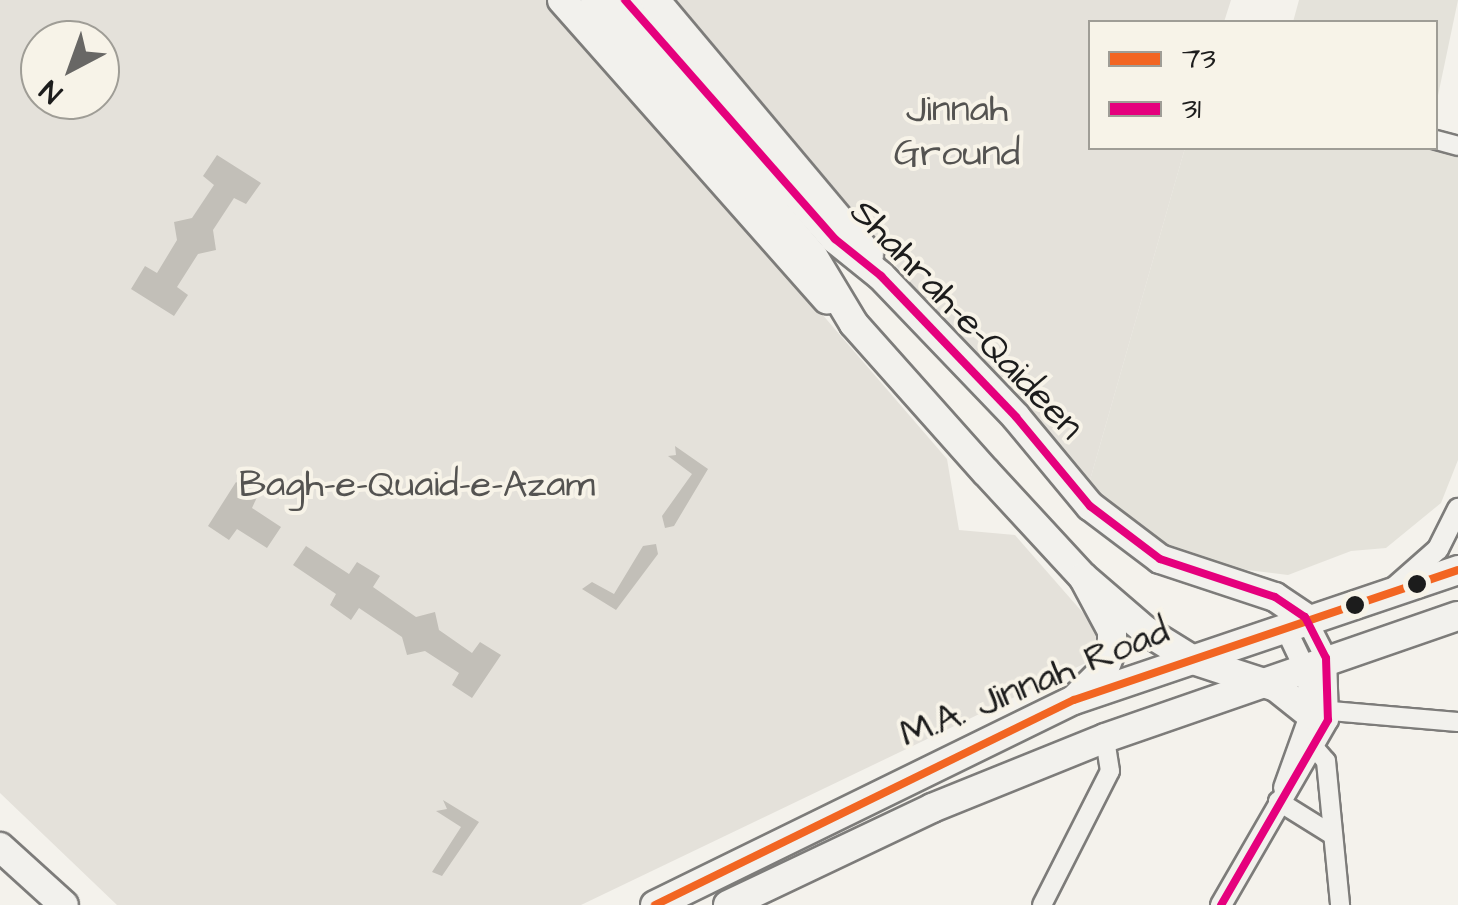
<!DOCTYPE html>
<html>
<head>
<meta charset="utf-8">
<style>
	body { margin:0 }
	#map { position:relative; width:1458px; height:905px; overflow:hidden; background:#f4f2ec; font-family:"Architects Daughter",sans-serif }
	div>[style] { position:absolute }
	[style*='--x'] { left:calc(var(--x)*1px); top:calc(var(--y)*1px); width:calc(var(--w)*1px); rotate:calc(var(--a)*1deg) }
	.built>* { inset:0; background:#e4e2da }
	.green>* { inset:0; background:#e4e1da }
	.water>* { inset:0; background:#c2bfb8 }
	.roads { filter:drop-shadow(2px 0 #7d7c7a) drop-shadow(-2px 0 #7d7c7a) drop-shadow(0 2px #7d7c7a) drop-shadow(0 -2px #7d7c7a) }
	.minor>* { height:18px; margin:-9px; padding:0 9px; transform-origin:9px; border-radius:9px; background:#f2f1ed }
	.tertiary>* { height:20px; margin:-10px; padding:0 10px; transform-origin:10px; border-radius:10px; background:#f2f1ed }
	.primary>* { height:28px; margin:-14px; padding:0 14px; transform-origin:14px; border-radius:14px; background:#f2f1ed }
	.trunk>* { height:28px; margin:-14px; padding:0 14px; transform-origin:14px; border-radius:14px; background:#f2f1ed }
	.bus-1>* { height:8px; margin:-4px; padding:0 4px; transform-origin:4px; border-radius:4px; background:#f26522 }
	.bus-2>* { height:8px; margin:-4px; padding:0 4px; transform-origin:4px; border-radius:4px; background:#e5007d }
	.dots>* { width:28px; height:28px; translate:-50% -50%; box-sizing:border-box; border:5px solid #f7f3e8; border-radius:50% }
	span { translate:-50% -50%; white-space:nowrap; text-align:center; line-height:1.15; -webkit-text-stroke:8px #f7f3e8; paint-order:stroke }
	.park-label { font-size:38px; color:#545351 }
	.street-label { font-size:38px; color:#1c1c1c }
	.legend { position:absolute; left:1088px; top:20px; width:350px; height:130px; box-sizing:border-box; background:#f7f3e8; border:2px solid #9f9d96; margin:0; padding:12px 18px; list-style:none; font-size:30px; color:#1c1c1c }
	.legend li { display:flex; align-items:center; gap:20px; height:50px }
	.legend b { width:50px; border:2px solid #9f9d96 }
	.north { position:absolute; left:20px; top:20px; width:100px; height:100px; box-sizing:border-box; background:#f7f3e8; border:2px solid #9f9d96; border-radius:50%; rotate:221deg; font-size:28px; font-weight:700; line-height:40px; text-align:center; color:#1c1c1c }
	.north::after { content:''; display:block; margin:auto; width:35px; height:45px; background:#686765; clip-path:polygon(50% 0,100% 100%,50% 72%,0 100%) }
</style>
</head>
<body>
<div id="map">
	<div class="built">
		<i style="clip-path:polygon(1299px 0,1458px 0,1436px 105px,1436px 22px,1293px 22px)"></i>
		<i style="clip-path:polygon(1458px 146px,1458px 460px,1441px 503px,1386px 548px,1351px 551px,1288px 575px,1214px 566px,1149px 540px,1086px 494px,1185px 148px)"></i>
	</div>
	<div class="green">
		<i style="clip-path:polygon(evenodd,0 0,551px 0,947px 459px,959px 530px,1015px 535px,1091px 622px,1097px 636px,1094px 659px,581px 905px,117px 905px,0 793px,0 0,40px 40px,100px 40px,100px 100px,40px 100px,40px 40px)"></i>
		<i style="clip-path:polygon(675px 0,1231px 0,1224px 22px,1090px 22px,1090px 148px,1185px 148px,1086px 494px)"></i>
	</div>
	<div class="water">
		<i style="clip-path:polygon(217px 155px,261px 183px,246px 204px,234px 198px,213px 230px,216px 250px,198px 254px,177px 287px,188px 295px,174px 316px,131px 289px,145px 266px,157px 273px,177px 240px,174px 222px,192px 218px,214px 185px,203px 176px)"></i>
		<i style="clip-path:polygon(675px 446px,708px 469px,674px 526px,665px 528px,662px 516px,692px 474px,668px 456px,676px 455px)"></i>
		<i style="clip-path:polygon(236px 482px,258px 495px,252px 508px,281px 527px,267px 548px,237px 529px,229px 540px,208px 526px)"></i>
		<i style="clip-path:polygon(656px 544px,658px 554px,616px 610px,582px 589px,592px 582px,614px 594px,643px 546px)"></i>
		<i style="clip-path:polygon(306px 546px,349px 574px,357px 562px,380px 576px,373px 587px,416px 617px,435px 612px,439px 630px,472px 653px,480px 642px,501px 655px,472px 698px,452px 685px,459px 673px,425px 651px,407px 655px,402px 637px,359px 608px,351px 620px,330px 605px,336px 594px,293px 565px)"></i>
		<i style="clip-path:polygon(443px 800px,479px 822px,442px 876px,432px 872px,461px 827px,436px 811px,447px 809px)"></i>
	</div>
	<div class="roads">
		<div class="minor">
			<i style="--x:1436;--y:140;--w:23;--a:15"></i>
			<i style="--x:1331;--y:711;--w:127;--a:5"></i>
			<i style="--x:1305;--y:737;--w:32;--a:49"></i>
			<i style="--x:1326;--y:761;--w:145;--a:84.4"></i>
			<i style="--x:1278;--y:801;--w:62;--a:31.9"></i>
			<i style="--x:1042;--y:905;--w:150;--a:-63.1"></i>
			<i style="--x:1110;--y:771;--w:33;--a:-99"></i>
		</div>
		<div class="tertiary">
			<i style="--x:1396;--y:586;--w:56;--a:-41.4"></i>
			<i style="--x:1438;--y:549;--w:45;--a:-63.4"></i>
			<i style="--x:1284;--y:625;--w:47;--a:64.5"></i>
			<i style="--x:1304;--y:667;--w:41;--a:77.3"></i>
			<i style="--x:1313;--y:707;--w:86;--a:109.7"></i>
			<i style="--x:1221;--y:905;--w:214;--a:-60"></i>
			<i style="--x:1328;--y:720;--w:62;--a:-91.8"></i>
			<i style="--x:1326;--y:658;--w:46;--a:-117.1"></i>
		</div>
		<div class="primary">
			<i style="--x:562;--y:0;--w:400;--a:48.5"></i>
			<i style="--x:595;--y:0;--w:336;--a:49.6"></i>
			<i style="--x:813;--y:256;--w:79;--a:58.9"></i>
			<i style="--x:854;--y:324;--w:198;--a:48.3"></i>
			<i style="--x:986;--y:472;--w:143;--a:47.3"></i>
			<i style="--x:1083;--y:577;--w:83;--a:40.6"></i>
			<i style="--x:1146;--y:631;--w:55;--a:31.7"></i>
			<i style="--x:625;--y:0;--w:318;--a:48.7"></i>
			<i style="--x:835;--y:239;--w:59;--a:38.8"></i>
			<i style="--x:881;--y:276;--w:195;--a:46.2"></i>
			<i style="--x:1016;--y:417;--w:116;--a:50.3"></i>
			<i style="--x:1090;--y:506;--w:88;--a:37.1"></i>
			<i style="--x:1160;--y:559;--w:121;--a:18.3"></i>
			<i style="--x:1275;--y:597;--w:36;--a:34"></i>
			<i style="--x:655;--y:0;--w:333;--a:50"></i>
			<i style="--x:0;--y:847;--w:86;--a:42.2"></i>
		</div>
		<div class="trunk">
			<i style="--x:1193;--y:660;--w:87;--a:18"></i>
			<i style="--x:1276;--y:687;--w:45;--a:38.7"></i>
			<i style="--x:1075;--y:699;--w:41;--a:-45"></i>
			<i style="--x:1104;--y:670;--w:22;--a:-69"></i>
			<i style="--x:1112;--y:649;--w:18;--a:-90"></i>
			<i style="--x:1112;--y:631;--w:61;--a:-118.2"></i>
			<i style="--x:655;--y:905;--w:466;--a:-26.1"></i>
			<i style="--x:1074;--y:700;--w:405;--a:-18.7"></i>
			<i style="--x:728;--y:905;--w:226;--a:-25.4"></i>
			<i style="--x:932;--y:808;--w:187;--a:-22"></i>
			<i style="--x:1105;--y:738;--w:373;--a:-19.1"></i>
		</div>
	</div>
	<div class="bus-1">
		<i style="--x:655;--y:905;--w:466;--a:-26.1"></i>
		<i style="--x:1074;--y:700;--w:405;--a:-18.7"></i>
	</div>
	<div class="bus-2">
		<i style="--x:625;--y:0;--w:318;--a:48.7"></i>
		<i style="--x:835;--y:239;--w:59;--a:38.8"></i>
		<i style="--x:881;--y:276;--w:195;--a:46.2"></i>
		<i style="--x:1016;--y:417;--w:116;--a:50.3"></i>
		<i style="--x:1090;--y:506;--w:88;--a:37.1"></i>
		<i style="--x:1160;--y:559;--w:121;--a:18.3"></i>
		<i style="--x:1275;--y:597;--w:36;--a:34"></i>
		<i style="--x:1305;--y:617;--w:46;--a:62.9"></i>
		<i style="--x:1326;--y:658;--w:62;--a:88.2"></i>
		<i style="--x:1328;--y:720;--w:214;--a:120"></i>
	</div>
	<div class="dots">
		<i style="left:1417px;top:584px;background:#1c1c1c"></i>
		<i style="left:1355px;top:605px;background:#1c1c1c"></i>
	</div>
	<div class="park-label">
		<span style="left:957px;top:133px">Jinnah<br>Ground</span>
		<span style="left:417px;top:486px">Bagh-e-Quaid-e-Azam</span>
	</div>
	<div class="street-label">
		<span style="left:966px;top:320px;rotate:46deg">Shahrah-e-Qaideen</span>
		<span style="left:1035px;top:684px;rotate:-22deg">M.A. Jinnah Road</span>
	</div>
	<ul class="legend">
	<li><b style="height:12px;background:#f26522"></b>73</li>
	<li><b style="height:12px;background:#e5007d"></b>31</li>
	</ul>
	<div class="north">N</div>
</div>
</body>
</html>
